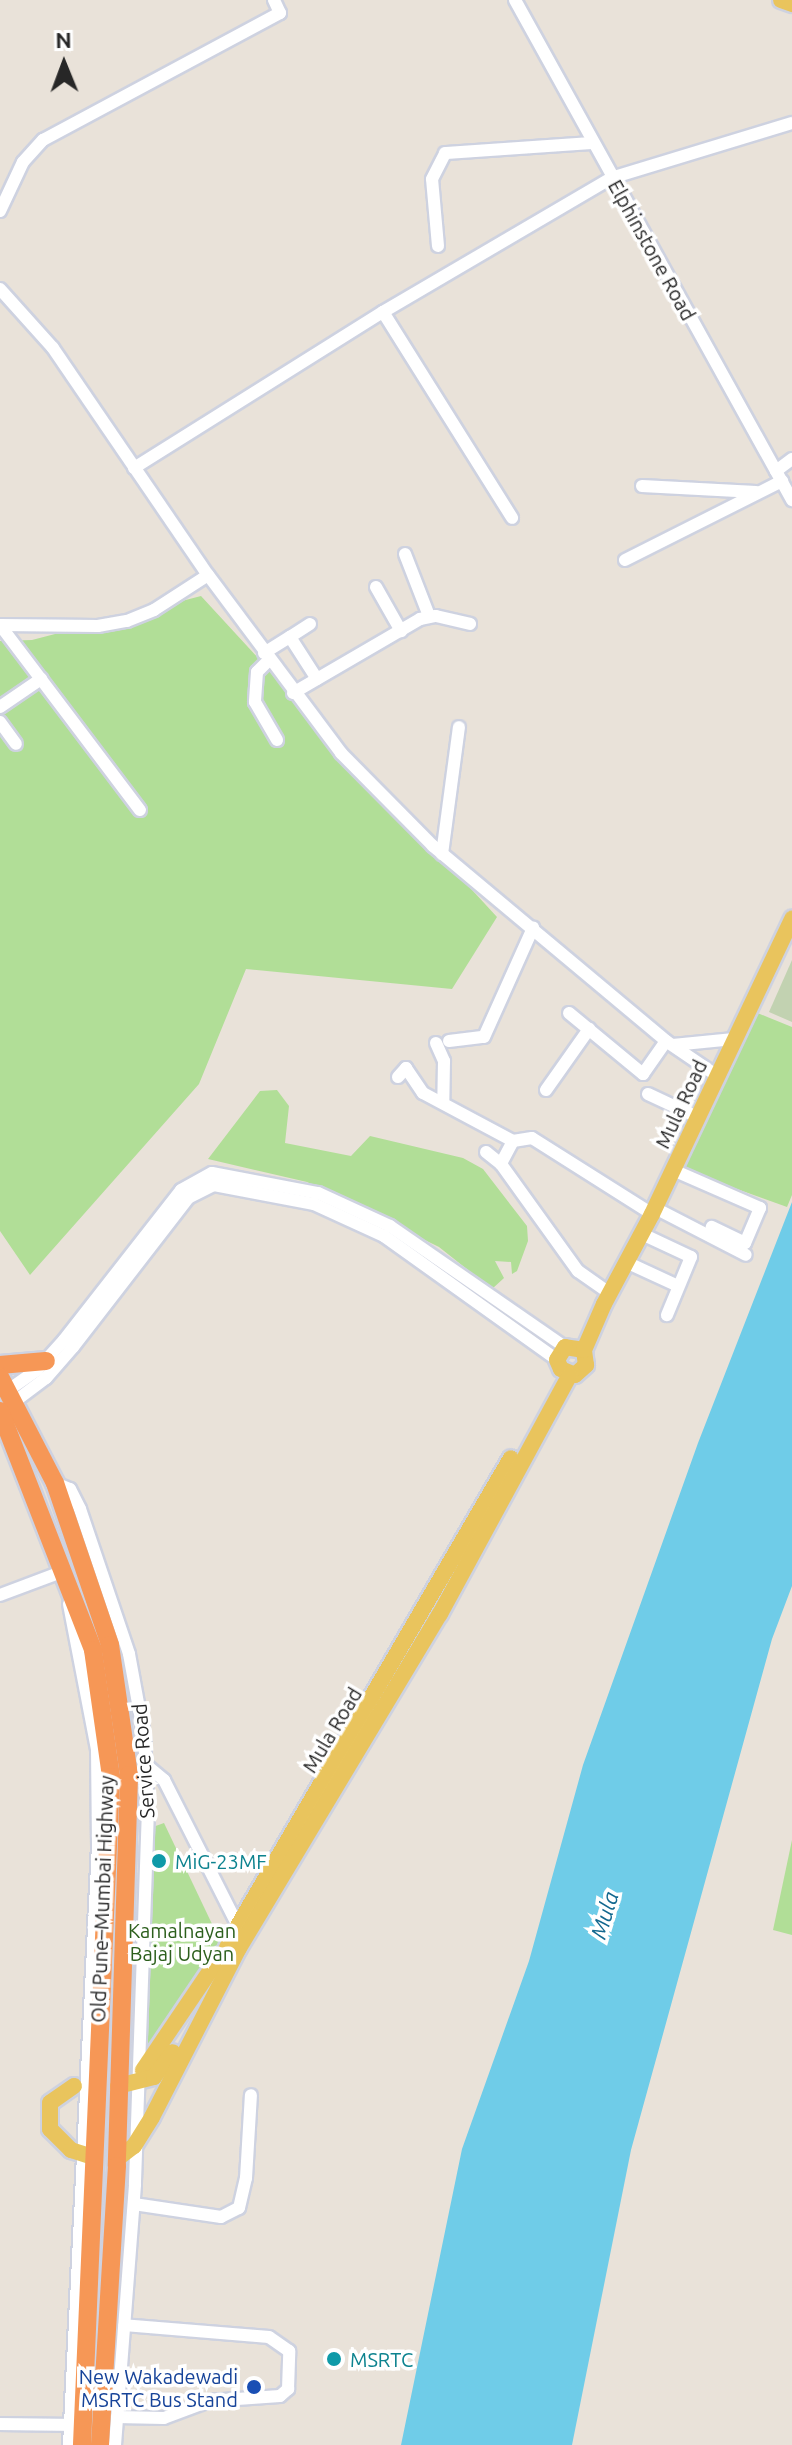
<!DOCTYPE html>
<html>
<head>
<meta charset="utf-8">
<style>
	body { margin:0 }
	#map { position:relative; width:792px; height:2445px; overflow:hidden; background:#e9e2d9; font-family:Ubuntu,sans-serif }
	div>[style] { position:absolute }
	[style*='--x'] { left:calc(var(--x)*1px); top:calc(var(--y)*1px); width:calc(var(--w)*1px); rotate:calc(var(--a)*1deg) }
	.green>* { inset:0; background:#b1de97 }
	.cemetery>* { inset:0; background:#c2d2b1 }
	.water>* { inset:0; background:#6fcce8 }
	.roads { filter:drop-shadow(2px 0 #ced2e0) drop-shadow(-2px 0 #ced2e0) drop-shadow(0 2px #ced2e0) drop-shadow(0 -2px #ced2e0) }
	.minor>* { height:12px; margin:-6px; padding:0 6px; transform-origin:6px; border-radius:6px; background:#fff }
	.major>* { height:16px; margin:-8px; padding:0 8px; transform-origin:8px; border-radius:8px; background:#e9c45d }
	.highway>* { height:18px; margin:-9px; padding:0 9px; transform-origin:9px; border-radius:9px; background:#f69756 }
	.dots>* { width:22px; height:22px; translate:-50% -50%; box-sizing:border-box; border:4px solid #fff; border-radius:50% }
	span { translate:-50% -50%; white-space:nowrap; text-align:center; line-height:1.15; -webkit-text-stroke:7px #fff; paint-order:stroke }
	.street-label { font-size:20px; color:#272727 }
	.culture-label { font-size:20px; color:#0d838f }
	.left { translate:0 -50%; text-align:left }
	.park-label { font-size:20px; color:#2c5f1c }
	.transit-label { font-size:20px; color:#164399 }
	.right { translate:-100% -50%; text-align:right }
	.water-label { font-size:22px; color:#13688f; font-style:italic }
	.north { position:absolute; left:24px; top:24px; width:80px; height:80px; -webkit-text-stroke:6px #fff; paint-order:stroke; rotate:359deg; font-size:22px; font-weight:700; line-height:32px; text-align:center; color:#272727 }
	.north::after { content:''; display:block; margin:auto; width:28px; height:36px; background:#272727; clip-path:polygon(50% 0,100% 100%,50% 72%,0 100%) }
</style>
</head>
<body>
<div id="map">
	<div class="green">
		<i style="clip-path:polygon(201px 596px,497px 917px,452px 989px,246px 969px,199px 1084px,30px 1275px,0 1231px,0 641px,32px 640px)"></i>
		<i style="clip-path:polygon(755px 1012px,792px 1027px,792px 1195px,787px 1207px,679px 1168px)"></i>
		<i style="clip-path:polygon(277px 1090px,289px 1106px,285px 1143px,351px 1156px,370px 1136px,463px 1158px,483px 1169px,527px 1226px,528px 1241px,517px 1271px,512px 1274px,511px 1262px,495px 1261px,504px 1278px,492px 1289px,439px 1247px,307px 1182px,208px 1159px,260px 1091px)"></i>
		<i style="clip-path:polygon(164px 1823px,222px 1945px,144px 2063px,150px 1828px)"></i>
		<i style="clip-path:polygon(792px 1840px,792px 1935px,773px 1930px)"></i>
	</div>
	<div class="cemetery">
		<i style="clip-path:polygon(792px 960px,792px 1022px,769px 1012px)"></i>
	</div>
	<div class="water">
		<i style="clip-path:polygon(792px 1202px,792px 1586px,772px 1639px,631px 2150px,572px 2445px,401px 2445px,462px 2149px,529px 1961px,583px 1765px,698px 1443px)"></i>
	</div>
	<div class="roads">
		<div class="minor">
			<i style="--x:515;--y:0;--w:572;--a:61.01"></i>
			<i style="--x:0;--y:211;--w:54;--a:-64.9"></i>
			<i style="--x:23;--y:162;--w:30;--a:-48"></i>
			<i style="--x:43;--y:140;--w:269;--a:-28.2"></i>
			<i style="--x:280;--y:13;--w:14;--a:-115"></i>
			<i style="--x:438;--y:246;--w:67;--a:-95.1"></i>
			<i style="--x:432;--y:179;--w:29;--a:-63"></i>
			<i style="--x:445;--y:153;--w:148;--a:-3.9"></i>
			<i style="--x:0;--y:289;--w:79;--a:48.1"></i>
			<i style="--x:53;--y:348;--w:275;--a:55.7"></i>
			<i style="--x:208;--y:575;--w:222;--a:53.2"></i>
			<i style="--x:341;--y:753;--w:131;--a:45.3"></i>
			<i style="--x:433;--y:846;--w:304;--a:39.9"></i>
			<i style="--x:666;--y:1041;--w:60;--a:34.2"></i>
			<i style="--x:383;--y:312;--w:243;--a:57.9"></i>
			<i style="--x:134;--y:468;--w:294;--a:-32.1"></i>
			<i style="--x:383;--y:312;--w:264;--a:-30.4"></i>
			<i style="--x:611;--y:178;--w:189;--a:-16.9"></i>
			<i style="--x:776;--y:471;--w:20;--a:-37"></i>
			<i style="--x:642;--y:486;--w:114;--a:3"></i>
			<i style="--x:405;--y:554;--w:66;--a:68.8"></i>
			<i style="--x:625;--y:560;--w:176;--a:-26.7"></i>
			<i style="--x:376;--y:587;--w:51;--a:60.4"></i>
			<i style="--x:310;--y:624;--w:24;--a:147"></i>
			<i style="--x:290;--y:637;--w:50;--a:57.3"></i>
			<i style="--x:0;--y:625;--w:232;--a:52.9"></i>
			<i style="--x:0;--y:625;--w:98;--a:0.6"></i>
			<i style="--x:98;--y:626;--w:29;--a:-10"></i>
			<i style="--x:127;--y:621;--w:29;--a:-22"></i>
			<i style="--x:154;--y:610;--w:64;--a:-32.9"></i>
			<i style="--x:264;--y:653;--w:31;--a:-32"></i>
			<i style="--x:269;--y:660;--w:17;--a:135"></i>
			<i style="--x:257;--y:672;--w:30;--a:94"></i>
			<i style="--x:255;--y:702;--w:44;--a:59.9"></i>
			<i style="--x:293;--y:693;--w:147;--a:-30.2"></i>
			<i style="--x:420;--y:619;--w:16;--a:-11"></i>
			<i style="--x:436;--y:616;--w:35;--a:13"></i>
			<i style="--x:0;--y:707;--w:50;--a:-34.3"></i>
			<i style="--x:0;--y:722;--w:27;--a:54"></i>
			<i style="--x:442;--y:854;--w:128;--a:-82.4"></i>
			<i style="--x:569;--y:1013;--w:96;--a:39.5"></i>
			<i style="--x:643;--y:1074;--w:40;--a:-55.1"></i>
			<i style="--x:449;--y:1041;--w:35;--a:-7"></i>
			<i style="--x:484;--y:1037;--w:120;--a:-65.8"></i>
			<i style="--x:436;--y:1043;--w:20;--a:66"></i>
			<i style="--x:444;--y:1061;--w:39;--a:91"></i>
			<i style="--x:673;--y:1045;--w:61;--a:-5.6"></i>
			<i style="--x:398;--y:1077;--w:12;--a:-48"></i>
			<i style="--x:406;--y:1068;--w:30;--a:56"></i>
			<i style="--x:423;--y:1093;--w:102;--a:28.1"></i>
			<i style="--x:513;--y:1141;--w:19;--a:-9"></i>
			<i style="--x:532;--y:1138;--w:142;--a:32.3"></i>
			<i style="--x:546;--y:1090;--w:75;--a:-54.8"></i>
			<i style="--x:648;--y:1094;--w:54;--a:25.1"></i>
			<i style="--x:513;--y:1141;--w:26;--a:118"></i>
			<i style="--x:501;--y:1164;--w:132;--a:54.3"></i>
			<i style="--x:578;--y:1271;--w:38;--a:35"></i>
			<i style="--x:486;--y:1152;--w:19;--a:39"></i>
			<i style="--x:673;--y:1170;--w:95;--a:23.6"></i>
			<i style="--x:760;--y:1208;--w:38;--a:113"></i>
			<i style="--x:745;--y:1243;--w:37;--a:-154"></i>
			<i style="--x:655;--y:1208;--w:102;--a:27.3"></i>
			<i style="--x:642;--y:1234;--w:54;--a:25.1"></i>
			<i style="--x:691;--y:1257;--w:63;--a:112.5"></i>
			<i style="--x:626;--y:1262;--w:57;--a:24.8"></i>
			<i style="--x:7;--y:1391;--w:37;--a:-35"></i>
			<i style="--x:37;--y:1370;--w:40;--a:-48"></i>
			<i style="--x:64;--y:1340;--w:190;--a:-52"></i>
			<i style="--x:181;--y:1190;--w:35;--a:-29"></i>
			<i style="--x:212;--y:1173;--w:108;--a:10.7"></i>
			<i style="--x:318;--y:1193;--w:79;--a:24.6"></i>
			<i style="--x:390;--y:1226;--w:213;--a:34.7"></i>
			<i style="--x:14;--y:1402;--w:40;--a:-37"></i>
			<i style="--x:46;--y:1378;--w:41;--a:-48.9"></i>
			<i style="--x:73;--y:1347;--w:188;--a:-52.3"></i>
			<i style="--x:188;--y:1198;--w:29;--a:-27"></i>
			<i style="--x:214;--y:1185;--w:102;--a:10.8"></i>
			<i style="--x:314;--y:1204;--w:77;--a:24.6"></i>
			<i style="--x:384;--y:1236;--w:213;--a:35.6"></i>
			<i style="--x:55;--y:1483;--w:16;--a:22"></i>
			<i style="--x:70;--y:1489;--w:22;--a:63"></i>
			<i style="--x:80;--y:1509;--w:153;--a:71.3"></i>
			<i style="--x:129;--y:1654;--w:83;--a:79.6"></i>
			<i style="--x:144;--y:1736;--w:73;--a:86.9"></i>
			<i style="--x:148;--y:1809;--w:376;--a:92"></i>
			<i style="--x:135;--y:2185;--w:261;--a:94.4"></i>
			<i style="--x:0;--y:1595;--w:68;--a:-20.6"></i>
			<i style="--x:69;--y:1604;--w:148;--a:79.1"></i>
			<i style="--x:97;--y:1749;--w:95;--a:89.4"></i>
			<i style="--x:98;--y:1844;--w:602;--a:92.76"></i>
			<i style="--x:145;--y:1764;--w:25;--a:40"></i>
			<i style="--x:164;--y:1780;--w:168;--a:63.1"></i>
			<i style="--x:134;--y:2204;--w:88;--a:8.5"></i>
			<i style="--x:221;--y:2217;--w:20;--a:-27"></i>
			<i style="--x:239;--y:2208;--w:31;--a:-77"></i>
			<i style="--x:246;--y:2178;--w:83;--a:-86.6"></i>
			<i style="--x:117;--y:2417;--w:47;--a:1.2"></i>
			<i style="--x:164;--y:2418;--w:48;--a:-20.7"></i>
			<i style="--x:209;--y:2401;--w:71;--a:-4"></i>
			<i style="--x:280;--y:2396;--w:11;--a:-41"></i>
			<i style="--x:288;--y:2389;--w:38;--a:-88"></i>
			<i style="--x:289;--y:2351;--w:24;--a:-145"></i>
			<i style="--x:269;--y:2337;--w:145;--a:-175.3"></i>
			<i style="--x:0;--y:2424;--w:71;--a:0.8"></i>
		</div>
		<div class="major">
			<i style="--x:781;--y:0;--w:12;--a:20"></i>
			<i style="--x:584;--y:1350;--w:19;--a:-171"></i>
			<i style="--x:565;--y:1347;--w:15;--a:122"></i>
			<i style="--x:557;--y:1360;--w:10;--a:66"></i>
			<i style="--x:561;--y:1369;--w:15;--a:23"></i>
			<i style="--x:575;--y:1375;--w:15;--a:-42"></i>
			<i style="--x:586;--y:1365;--w:15;--a:-98"></i>
			<i style="--x:584;--y:1350;--w:50;--a:-66.5"></i>
			<i style="--x:604;--y:1304;--w:102;--a:-61.9"></i>
			<i style="--x:652;--y:1214;--w:327;--a:-64.6"></i>
			<i style="--x:218;--y:1969;--w:36;--a:-67"></i>
			<i style="--x:232;--y:1936;--w:553;--a:-59.73"></i>
			<i style="--x:143;--y:2070;--w:139;--a:-55.9"></i>
			<i style="--x:74;--y:2086;--w:29;--a:145"></i>
			<i style="--x:50;--y:2103;--w:26;--a:90"></i>
			<i style="--x:50;--y:2129;--w:30;--a:45"></i>
			<i style="--x:71;--y:2150;--w:25;--a:18"></i>
			<i style="--x:118;--y:2086;--w:37;--a:-14"></i>
			<i style="--x:154;--y:2077;--w:31;--a:-53"></i>
			<i style="--x:118;--y:2158;--w:20;--a:-37"></i>
			<i style="--x:134;--y:2146;--w:34;--a:-58"></i>
			<i style="--x:152;--y:2117;--w:190;--a:-62.8"></i>
			<i style="--x:239;--y:1948;--w:390;--a:-59"></i>
			<i style="--x:440;--y:1614;--w:272;--a:-61.5"></i>
		</div>
		<div class="highway">
			<i style="--x:0;--y:1365;--w:46;--a:-5"></i>
			<i style="--x:0;--y:1377;--w:119;--a:62.6"></i>
			<i style="--x:55;--y:1483;--w:171;--a:71.2"></i>
			<i style="--x:110;--y:1645;--w:131;--a:81.7"></i>
			<i style="--x:129;--y:1775;--w:391;--a:91.8"></i>
			<i style="--x:117;--y:2166;--w:280;--a:93.5"></i>
			<i style="--x:0;--y:1411;--w:256;--a:68.7"></i>
			<i style="--x:93;--y:1650;--w:128;--a:81.9"></i>
			<i style="--x:111;--y:1777;--w:669;--a:92.49"></i>
		</div>
	</div>
	<div class="dots">
		<i style="left:159px;top:1861px;background:#0f9aa8"></i>
		<i style="left:334px;top:2359px;background:#0f9aa8"></i>
		<i style="left:254px;top:2387px;background:#1a4fb4"></i>
	</div>
	<div class="street-label">
		<span style="left:652px;top:250px;rotate:61deg">Elphinstone Road</span>
		<span style="left:681px;top:1104px;rotate:-65deg">Mula Road</span>
		<span style="left:332px;top:1730px;rotate:-59deg">Mula Road</span>
		<span style="left:143px;top:1761px;rotate:-94deg">Service Road</span>
		<span style="left:102px;top:1899px;rotate:-88deg">Old Pune–Mumbai Highway</span>
	</div>
	<div class="culture-label">
		<span class="left" style="left:175px;top:1861px">MiG-23MF</span>
		<span class="left" style="left:350px;top:2359px">MSRTC</span>
	</div>
	<div class="park-label">
		<span style="left:182px;top:1942px">Kamalnayan<br>Bajaj Udyan</span>
	</div>
	<div class="transit-label">
		<span class="right" style="left:238px;top:2388px">New Wakadewadi<br>MSRTC Bus Stand</span>
	</div>
	<div class="water-label">
		<span style="left:604px;top:1915px;rotate:-73deg">Mula</span>
	</div>
	<div class="north">N</div>
</div>
</body>
</html>
